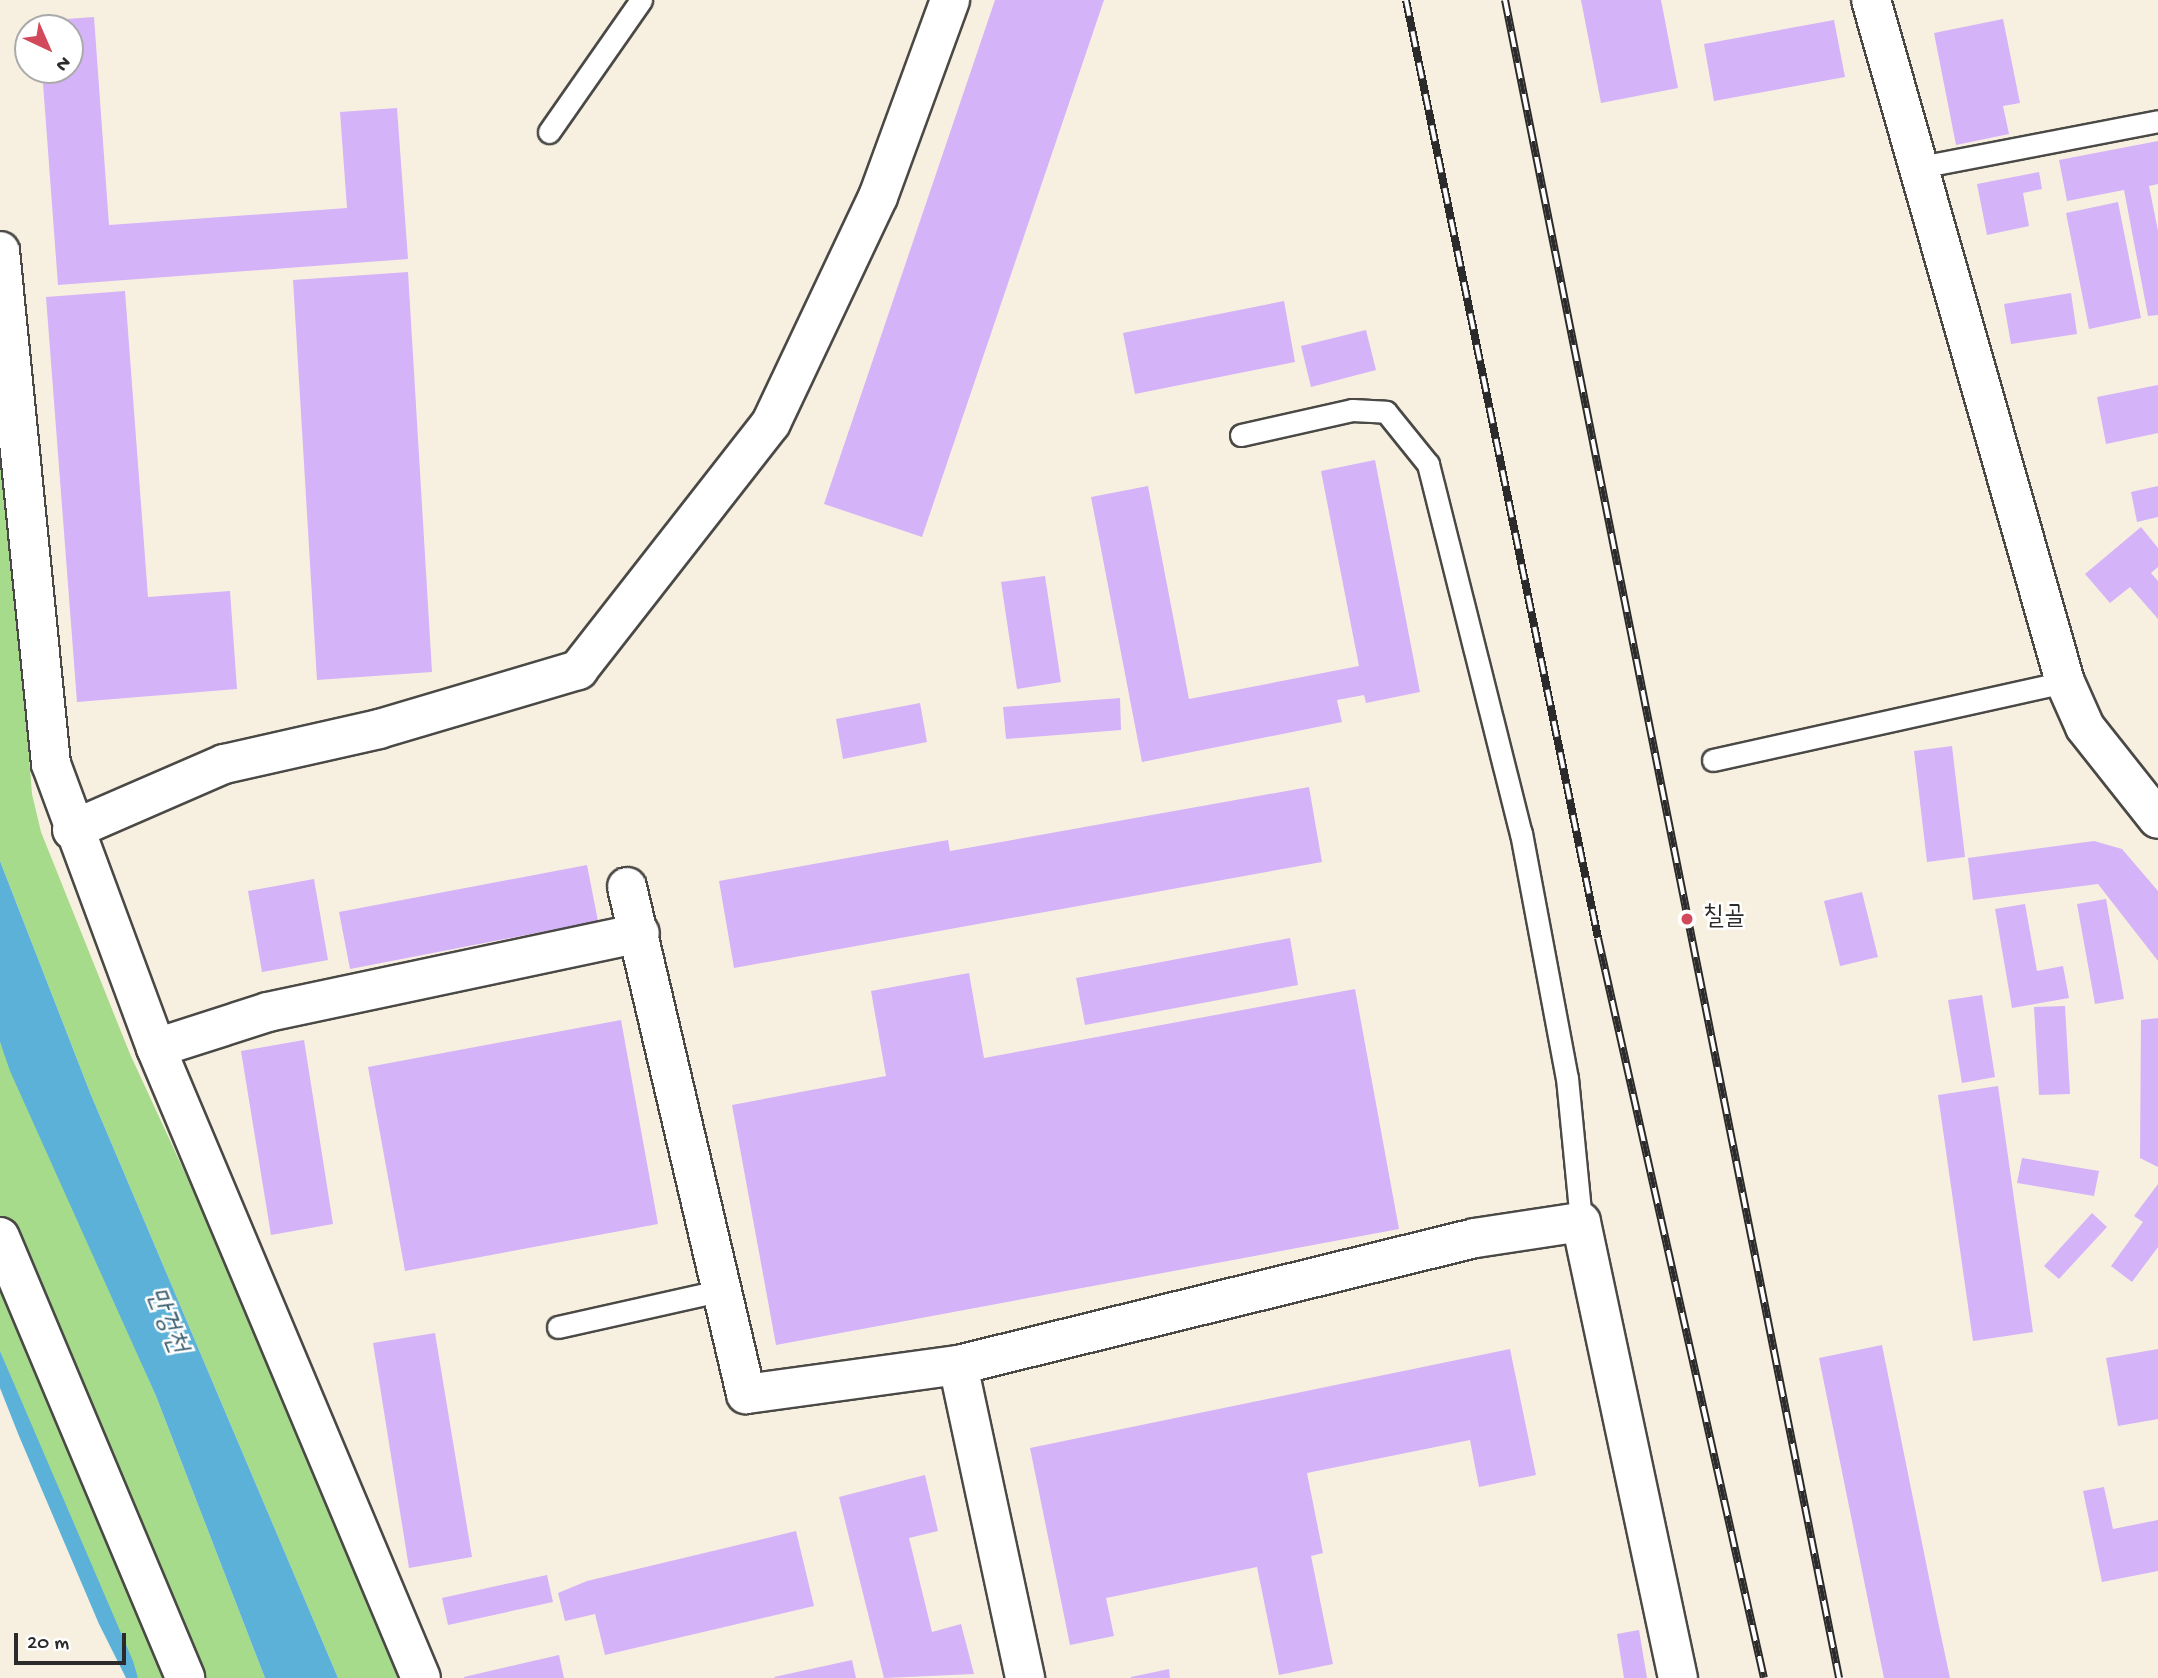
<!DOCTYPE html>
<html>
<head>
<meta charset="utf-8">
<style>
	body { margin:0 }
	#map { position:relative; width:2158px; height:1678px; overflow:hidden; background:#f7f0e0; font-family:"Gochi Hand","Poor Story",sans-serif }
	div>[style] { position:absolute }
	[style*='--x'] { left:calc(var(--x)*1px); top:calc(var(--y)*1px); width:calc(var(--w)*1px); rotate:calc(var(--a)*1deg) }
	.green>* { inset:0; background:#a6db8b }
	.water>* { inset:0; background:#5bb1d8 }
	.building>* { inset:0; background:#d4b3f8 }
	.roads { filter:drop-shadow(2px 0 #4a4946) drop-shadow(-2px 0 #4a4946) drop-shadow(0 2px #4a4946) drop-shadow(0 -2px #4a4946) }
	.service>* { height:21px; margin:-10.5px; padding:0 10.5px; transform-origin:10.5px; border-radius:10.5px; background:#fff }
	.minor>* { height:38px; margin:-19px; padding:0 19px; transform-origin:19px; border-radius:19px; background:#fff }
	.tertiary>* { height:38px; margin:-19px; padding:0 19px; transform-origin:19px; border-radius:19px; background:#fff }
	.rail>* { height:8px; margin-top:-4px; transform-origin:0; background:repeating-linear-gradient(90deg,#fff 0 16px,#2b2b2b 0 32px); box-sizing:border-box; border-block:2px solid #2b2b2b }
	.dots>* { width:19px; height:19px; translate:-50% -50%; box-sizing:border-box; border:4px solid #fff; border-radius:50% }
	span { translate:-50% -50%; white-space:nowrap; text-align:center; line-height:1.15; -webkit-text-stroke:5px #fff; paint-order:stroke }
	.poi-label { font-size:26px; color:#2b2b2b }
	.left { translate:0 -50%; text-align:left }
	.water-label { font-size:28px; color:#3e6170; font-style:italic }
	.north { position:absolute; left:14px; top:14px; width:70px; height:70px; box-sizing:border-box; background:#fff; border:2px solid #aaa; border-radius:50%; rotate:136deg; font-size:19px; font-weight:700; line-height:28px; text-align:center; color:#2b2b2b }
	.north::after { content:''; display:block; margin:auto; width:24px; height:32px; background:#d1495b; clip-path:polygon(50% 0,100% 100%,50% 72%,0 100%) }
	.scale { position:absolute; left:14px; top:1633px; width:112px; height:32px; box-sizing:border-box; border:4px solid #2b2b2b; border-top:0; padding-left:9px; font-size:21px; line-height:24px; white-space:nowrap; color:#2b2b2b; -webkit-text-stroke:5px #fff; paint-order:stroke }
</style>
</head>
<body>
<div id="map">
	<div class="green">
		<i style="clip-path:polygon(0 384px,32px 794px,41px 832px,130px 1054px,247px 1307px,402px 1678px,338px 1678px,91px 1095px,0 861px)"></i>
		<i style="clip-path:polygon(0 1042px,156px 1396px,265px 1678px,189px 1678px,0 1219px)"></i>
		<i style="clip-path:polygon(0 1251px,179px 1678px,138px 1678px,13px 1383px,0 1351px)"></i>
	</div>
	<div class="water">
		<i style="clip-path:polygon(0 861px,91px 1095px,338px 1678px,265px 1678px,156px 1396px,10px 1071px,0 1042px)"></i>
		<i style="clip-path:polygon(0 1351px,133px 1661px,138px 1678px,126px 1678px,99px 1624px,19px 1436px,0 1388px)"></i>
	</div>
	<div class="building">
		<i style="clip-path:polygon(995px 0,1104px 0,922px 537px,824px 504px)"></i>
		<i style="clip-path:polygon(1581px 0,1661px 0,1678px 88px,1601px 103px)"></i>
		<i style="clip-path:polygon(94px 17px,109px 225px,347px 208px,340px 112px,397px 108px,408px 259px,58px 285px,42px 70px,70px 70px,70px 28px,39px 28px,39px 21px)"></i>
		<i style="clip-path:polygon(2003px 19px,2020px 103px,2003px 106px,2009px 134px,1956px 145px,1934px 33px)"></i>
		<i style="clip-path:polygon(1834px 20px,1845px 77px,1714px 101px,1704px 44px)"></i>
		<i style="clip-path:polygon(2158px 141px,2158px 184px,2149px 186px,2158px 231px,2158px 315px,2148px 316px,2124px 190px,2067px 201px,2059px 160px)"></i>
		<i style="clip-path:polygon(2039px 172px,2042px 189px,2023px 193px,2029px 226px,1987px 235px,1977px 184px)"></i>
		<i style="clip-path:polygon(2118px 202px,2141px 318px,2089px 329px,2066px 213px)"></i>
		<i style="clip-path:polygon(408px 272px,432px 672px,317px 680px,293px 280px)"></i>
		<i style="clip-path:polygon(125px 291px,148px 597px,230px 591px,237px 689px,77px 702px,46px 297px)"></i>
		<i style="clip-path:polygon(2071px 293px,2077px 334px,2011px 344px,2004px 304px)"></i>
		<i style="clip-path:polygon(1284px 301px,1295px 362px,1135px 394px,1123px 333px)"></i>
		<i style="clip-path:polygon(1366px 330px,1376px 370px,1311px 387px,1301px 346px)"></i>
		<i style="clip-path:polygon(2158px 385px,2158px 433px,2106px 444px,2097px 397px)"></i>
		<i style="clip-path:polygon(1375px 460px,1420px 692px,1366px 703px,1364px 695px,1337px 700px,1342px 722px,1142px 762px,1091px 497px,1148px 486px,1189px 699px,1359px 666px,1321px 471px)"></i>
		<i style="clip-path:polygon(2158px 486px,2158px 517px,2137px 522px,2131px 492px)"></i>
		<i style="clip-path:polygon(2141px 527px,2158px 548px,2158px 567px,2151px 573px,2158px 581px,2158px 619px,2130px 587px,2110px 603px,2085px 574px)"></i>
		<i style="clip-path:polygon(1045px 576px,1061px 682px,1017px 689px,1001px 582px)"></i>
		<i style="clip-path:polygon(1120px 698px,1121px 730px,1006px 739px,1003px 707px)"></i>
		<i style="clip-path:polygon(920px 703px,927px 742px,843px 759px,836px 719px)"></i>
		<i style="clip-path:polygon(1952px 746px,1965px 857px,1927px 862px,1914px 751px)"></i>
		<i style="clip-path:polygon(1309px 787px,1322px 862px,734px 968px,719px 881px,948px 840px,950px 851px)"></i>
		<i style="clip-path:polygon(2094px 841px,2122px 849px,2158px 891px,2158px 961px,2098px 884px,1973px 900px,1968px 858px)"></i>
		<i style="clip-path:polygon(587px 865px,598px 921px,350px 969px,339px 912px)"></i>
		<i style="clip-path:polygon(314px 879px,328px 960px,262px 972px,248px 891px)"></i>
		<i style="clip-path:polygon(1862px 892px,1878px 957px,1840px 966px,1824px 901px)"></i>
		<i style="clip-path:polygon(2106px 899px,2124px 999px,2095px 1004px,2077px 904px)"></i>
		<i style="clip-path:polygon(2025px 904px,2037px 971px,2063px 966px,2069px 998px,2012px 1008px,1995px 909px)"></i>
		<i style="clip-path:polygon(1290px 938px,1298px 985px,1085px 1025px,1076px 978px)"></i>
		<i style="clip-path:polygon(969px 973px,984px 1058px,1355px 989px,1399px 1229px,776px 1345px,732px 1105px,886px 1076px,871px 991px)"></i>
		<i style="clip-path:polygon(1982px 995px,1995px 1077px,1962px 1083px,1948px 1000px)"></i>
		<i style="clip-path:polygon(2065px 1006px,2070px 1094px,2039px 1095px,2034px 1007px)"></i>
		<i style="clip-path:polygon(2158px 1018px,2158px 1167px,2140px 1158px,2141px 1020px)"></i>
		<i style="clip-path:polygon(621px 1020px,658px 1224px,405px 1271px,368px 1067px)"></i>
		<i style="clip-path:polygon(304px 1040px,333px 1224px,271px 1235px,241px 1051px)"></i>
		<i style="clip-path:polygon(1998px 1086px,2033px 1332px,1973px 1341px,1938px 1095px)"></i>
		<i style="clip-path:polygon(2022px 1158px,2099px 1171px,2094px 1196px,2017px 1183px)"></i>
		<i style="clip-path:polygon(2158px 1184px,2158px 1247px,2132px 1282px,2111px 1266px,2143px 1222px,2134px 1216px)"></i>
		<i style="clip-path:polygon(2092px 1213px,2107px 1227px,2059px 1279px,2044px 1266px)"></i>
		<i style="clip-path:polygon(435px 1333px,472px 1557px,409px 1568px,373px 1343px)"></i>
		<i style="clip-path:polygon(1882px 1345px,1936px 1612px,1950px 1678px,1884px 1678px,1873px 1625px,1819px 1358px)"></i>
		<i style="clip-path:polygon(1510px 1349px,1536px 1475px,1479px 1487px,1470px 1440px,1307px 1473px,1323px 1553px,1311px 1556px,1333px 1664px,1279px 1675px,1257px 1567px,1106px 1598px,1114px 1636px,1070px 1645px,1030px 1448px)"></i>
		<i style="clip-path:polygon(2158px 1349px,2158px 1419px,2118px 1426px,2106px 1358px)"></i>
		<i style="clip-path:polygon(925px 1475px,938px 1531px,909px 1538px,932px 1632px,961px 1624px,974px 1674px,884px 1678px,839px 1497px)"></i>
		<i style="clip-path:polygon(2104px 1487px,2113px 1529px,2158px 1520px,2158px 1571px,2102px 1582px,2083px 1491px)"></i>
		<i style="clip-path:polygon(796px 1531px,814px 1606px,605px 1655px,595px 1614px,565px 1621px,558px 1593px,587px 1581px)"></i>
		<i style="clip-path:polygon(547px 1575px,553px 1602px,448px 1625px,442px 1598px)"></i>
		<i style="clip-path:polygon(1639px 1630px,1647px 1678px,1624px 1678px,1617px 1634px)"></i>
		<i style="clip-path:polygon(559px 1655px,564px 1678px,464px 1678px,464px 1677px)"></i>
		<i style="clip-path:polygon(852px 1660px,856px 1678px,775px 1678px,774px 1677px)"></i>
		<i style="clip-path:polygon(1169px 1669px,1170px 1678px,1131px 1678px,1131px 1677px)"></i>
	</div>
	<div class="roads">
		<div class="service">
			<i style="--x:549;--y:132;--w:161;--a:-55.1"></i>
			<i style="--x:1920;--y:167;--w:242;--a:-10.9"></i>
			<i style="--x:1241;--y:435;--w:114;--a:-12.7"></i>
			<i style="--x:1352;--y:410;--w:34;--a:3"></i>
			<i style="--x:1386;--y:412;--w:67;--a:51.1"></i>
			<i style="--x:1428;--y:464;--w:381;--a:75.9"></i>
			<i style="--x:1521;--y:833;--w:249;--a:79.4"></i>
			<i style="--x:1567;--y:1078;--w:145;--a:84.4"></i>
			<i style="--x:1713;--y:760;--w:361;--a:-12.5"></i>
			<i style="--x:558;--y:1327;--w:169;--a:-12.6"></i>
		</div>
		<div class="minor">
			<i style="--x:0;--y:251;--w:516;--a:84.32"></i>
			<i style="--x:51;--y:764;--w:303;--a:69.7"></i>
			<i style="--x:156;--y:1048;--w:683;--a:67.19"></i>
			<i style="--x:72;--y:830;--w:166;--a:-23.5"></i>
			<i style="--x:224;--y:764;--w:159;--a:-12.7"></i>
			<i style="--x:379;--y:729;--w:208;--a:-16.5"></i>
			<i style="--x:578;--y:670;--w:313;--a:-52"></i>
			<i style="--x:771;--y:423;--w:250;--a:-64.7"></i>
			<i style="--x:878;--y:197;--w:210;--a:-69.9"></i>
			<i style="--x:627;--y:887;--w:521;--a:76.79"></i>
			<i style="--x:746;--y:1394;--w:214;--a:-7.8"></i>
			<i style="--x:958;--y:1365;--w:532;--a:-13.8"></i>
			<i style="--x:1475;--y:1238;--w:107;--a:-8.6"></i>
			<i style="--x:1581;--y:1222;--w:466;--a:78"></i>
			<i style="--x:156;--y:1048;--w:118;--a:-17.8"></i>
			<i style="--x:268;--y:1012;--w:380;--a:-12"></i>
			<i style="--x:0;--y:1237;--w:478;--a:67.2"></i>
			<i style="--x:958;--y:1365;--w:320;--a:77.9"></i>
		</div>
		<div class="tertiary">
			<i style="--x:1871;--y:0;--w:709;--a:74.12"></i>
			<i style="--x:2065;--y:682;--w:49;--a:66"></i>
			<i style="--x:2085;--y:727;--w:117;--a:51.6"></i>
		</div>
	</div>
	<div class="rail">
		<i style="--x:1406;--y:0;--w:957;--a:78.43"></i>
		<i style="--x:1598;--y:938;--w:758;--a:77.36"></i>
		<i style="--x:1505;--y:0;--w:1711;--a:78.74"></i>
	</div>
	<div class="dots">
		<i style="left:1687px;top:919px;background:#d1495b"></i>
	</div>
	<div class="poi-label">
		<span class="left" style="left:1703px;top:919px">칠골</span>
	</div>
	<div class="water-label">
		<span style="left:165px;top:1321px;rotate:68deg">만겅천</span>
	</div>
	<div class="north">N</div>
	<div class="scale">20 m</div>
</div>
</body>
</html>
